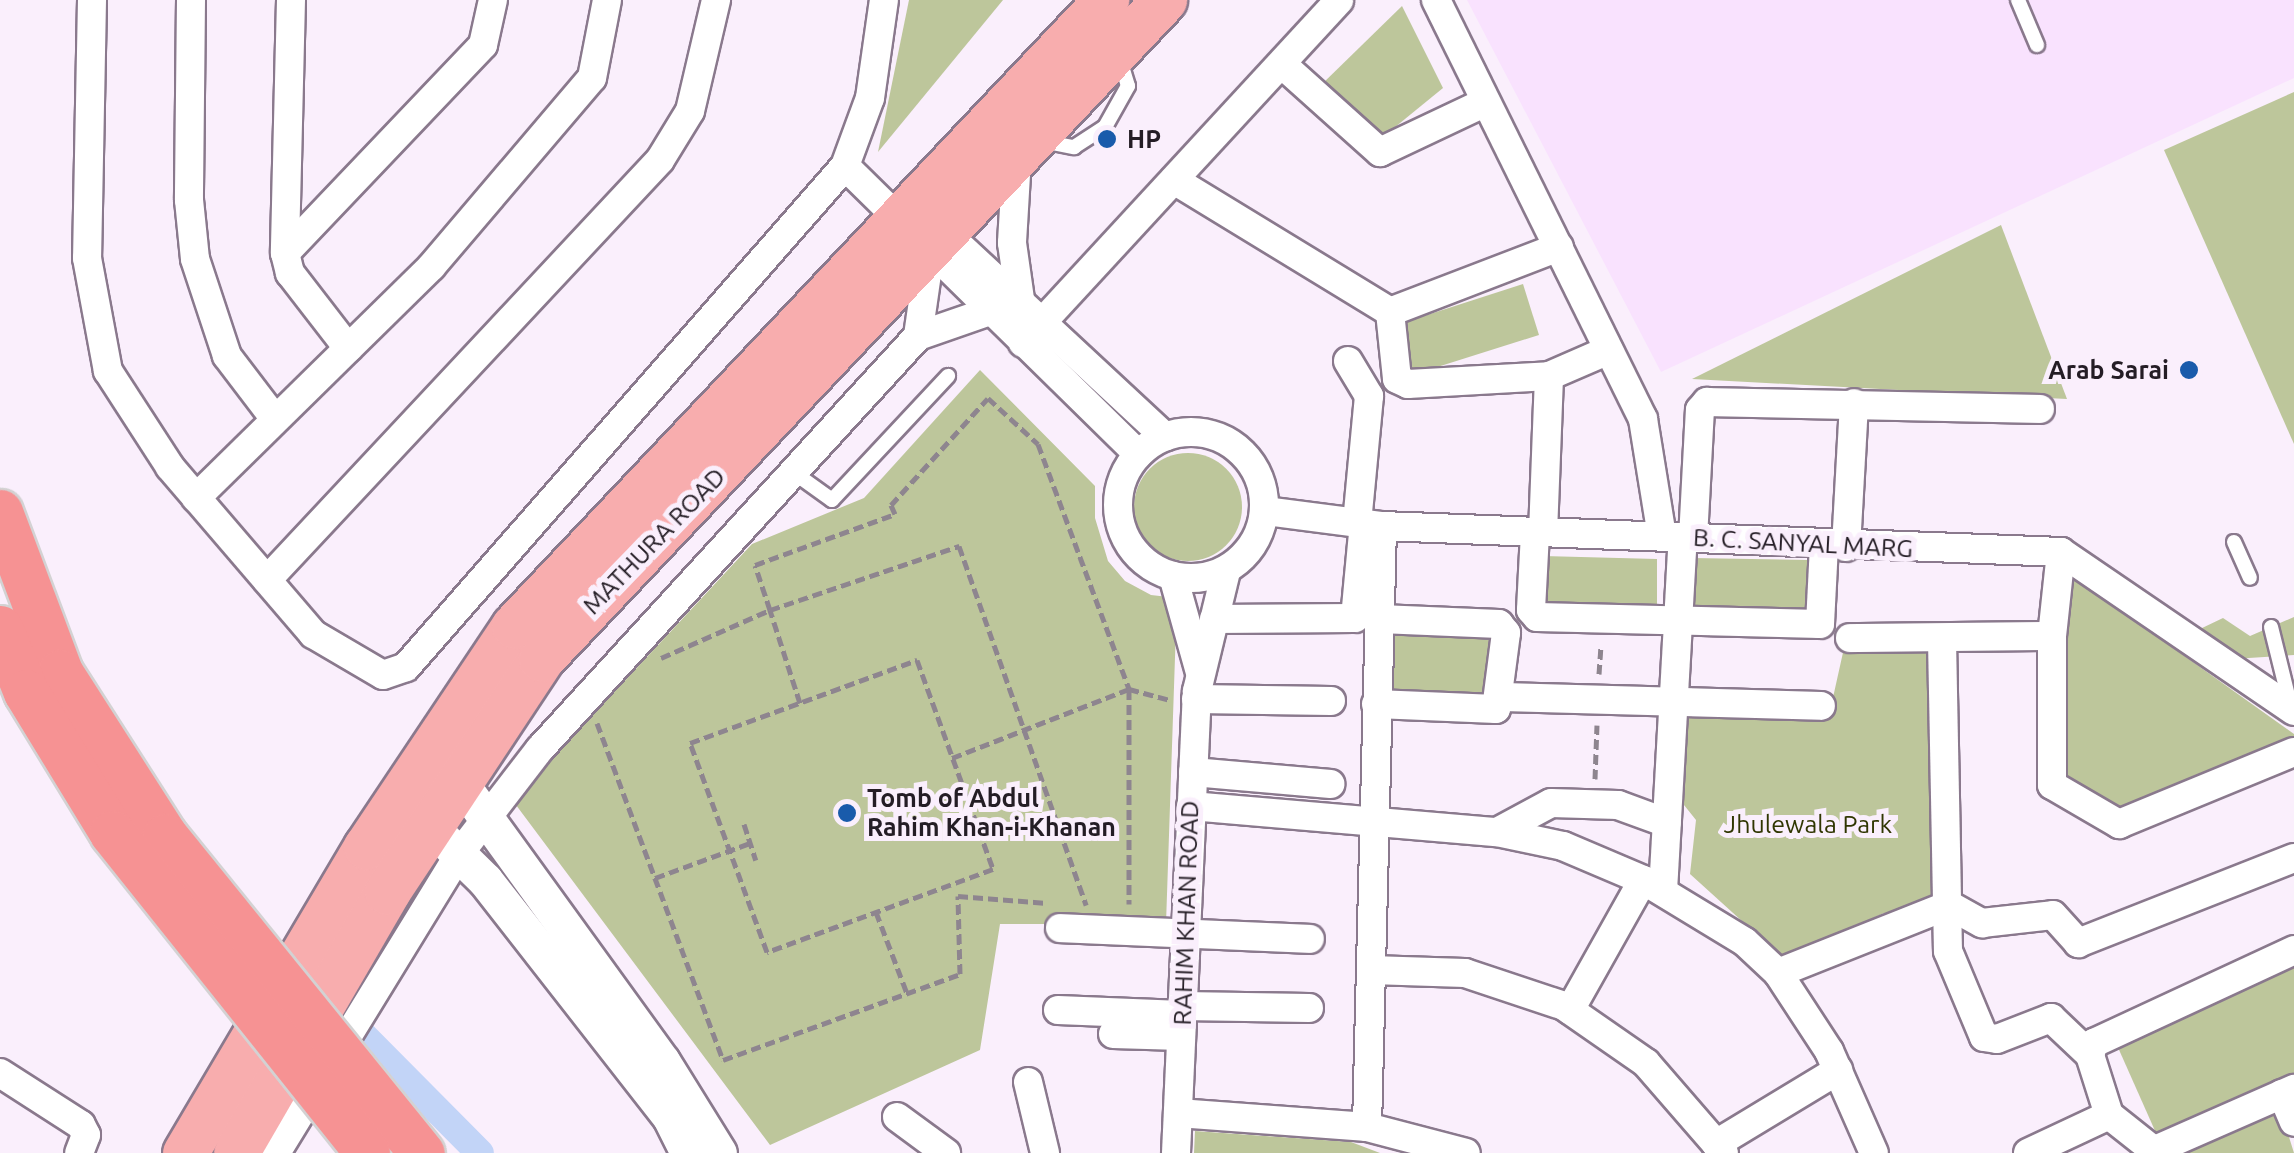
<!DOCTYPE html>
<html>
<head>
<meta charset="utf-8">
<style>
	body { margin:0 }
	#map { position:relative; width:2294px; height:1153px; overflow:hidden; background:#faeffc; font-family:Ubuntu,sans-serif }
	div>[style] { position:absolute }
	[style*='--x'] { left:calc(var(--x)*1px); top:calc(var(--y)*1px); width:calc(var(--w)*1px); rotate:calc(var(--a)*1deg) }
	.built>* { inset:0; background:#f9e2fe }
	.green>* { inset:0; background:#bdc69b }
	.round { border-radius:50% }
	.canal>* { height:28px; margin:-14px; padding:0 14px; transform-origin:14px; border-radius:14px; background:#c2d4f7 }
	.path>* { height:5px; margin-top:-2.5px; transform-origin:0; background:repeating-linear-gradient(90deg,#8e858f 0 10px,transparent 0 15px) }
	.roads { filter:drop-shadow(2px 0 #8a798d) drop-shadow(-2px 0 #8a798d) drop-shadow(0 2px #8a798d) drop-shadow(0 -2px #8a798d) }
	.service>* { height:14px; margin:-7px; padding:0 7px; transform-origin:7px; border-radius:7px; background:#fff }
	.minor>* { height:28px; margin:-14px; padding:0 14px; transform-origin:14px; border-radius:14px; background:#fff }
	.minor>.ring { margin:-14px; padding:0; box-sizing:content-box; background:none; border:28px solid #fff; border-radius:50% }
	.tertiary>* { height:35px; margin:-17.5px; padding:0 17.5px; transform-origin:17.5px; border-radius:17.5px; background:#fff }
	.primary>* { height:45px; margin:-22.5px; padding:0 22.5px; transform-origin:22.5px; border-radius:22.5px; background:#f8adae }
	.bridges { filter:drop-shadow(2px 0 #d3d2d3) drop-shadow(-2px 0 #d3d2d3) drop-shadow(0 2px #d3d2d3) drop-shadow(0 -2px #d3d2d3) }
	.trunk-bridge>* { height:45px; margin:-22.5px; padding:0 22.5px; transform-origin:22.5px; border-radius:22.5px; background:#f69293 }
	.dots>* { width:28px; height:28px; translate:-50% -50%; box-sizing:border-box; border:5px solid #faeffc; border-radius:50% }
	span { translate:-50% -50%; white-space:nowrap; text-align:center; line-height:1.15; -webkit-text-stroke:10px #faeffc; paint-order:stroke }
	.poi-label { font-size:25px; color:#241d25; font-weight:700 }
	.left { translate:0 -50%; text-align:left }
	.right { translate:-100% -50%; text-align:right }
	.street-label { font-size:25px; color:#241d25 }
	.park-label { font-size:25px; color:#303602 }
</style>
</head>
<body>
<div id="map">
	<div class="built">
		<i style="clip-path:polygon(1467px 0,2294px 0,2294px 78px,1661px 372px)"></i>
	</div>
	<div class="green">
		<i style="clip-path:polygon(909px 0,1003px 0,878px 152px)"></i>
		<i style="clip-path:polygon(1402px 6px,1443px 88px,1378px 141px,1319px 87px)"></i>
		<i style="clip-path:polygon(2294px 92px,2294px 444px,2164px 150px)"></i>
		<i style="clip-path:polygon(2001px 225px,2067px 399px,1692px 379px)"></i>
		<i style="clip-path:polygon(1523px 284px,1539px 335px,1412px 375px,1396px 325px)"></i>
		<i style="clip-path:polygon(980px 370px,1095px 486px,1095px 518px,1108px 561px,1125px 581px,1151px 595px,1177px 598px,1166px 924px,1000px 924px,980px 1050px,770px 1145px,513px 801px,752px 544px,864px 498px)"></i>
		<i class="round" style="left:1134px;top:453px;width:108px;height:108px"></i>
		<i style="clip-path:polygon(1543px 556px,1657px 559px,1657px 606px,1542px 604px)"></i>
		<i style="clip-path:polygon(1693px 558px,1808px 560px,1807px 608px,1693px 606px)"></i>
		<i style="clip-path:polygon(2068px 573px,2294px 734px,2294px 746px,2120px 817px,2055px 781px)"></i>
		<i style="clip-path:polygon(2294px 617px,2294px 655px,2233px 659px,2200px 629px,2223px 618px,2250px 636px)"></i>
		<i style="clip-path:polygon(1389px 635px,1489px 638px,1487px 701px,1387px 698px)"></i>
		<i style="clip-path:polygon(1844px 648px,1932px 648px,1941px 913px,1884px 913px,1784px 959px,1690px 874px,1696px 820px,1672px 790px,1678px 719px,1696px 707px,1830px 711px)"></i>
		<i style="clip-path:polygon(2294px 965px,2294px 1073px,2156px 1133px,2116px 1043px)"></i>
		<i style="clip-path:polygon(2280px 1108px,2294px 1153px,2178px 1153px)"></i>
		<i style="clip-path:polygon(1195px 1131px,1351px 1142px,1380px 1153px,1194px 1153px)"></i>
	</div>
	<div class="canal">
		<i style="--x:315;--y:987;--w:234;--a:45.2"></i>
	</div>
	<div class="path">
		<i style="--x:661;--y:658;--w:119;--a:-23.8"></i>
		<i style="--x:770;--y:610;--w:47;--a:-108.4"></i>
		<i style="--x:755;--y:565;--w:149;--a:-20"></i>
		<i style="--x:895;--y:514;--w:10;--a:-114"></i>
		<i style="--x:891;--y:505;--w:144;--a:-47.8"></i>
		<i style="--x:988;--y:398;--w:68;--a:42.6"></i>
		<i style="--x:1038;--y:444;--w:261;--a:69.6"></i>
		<i style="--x:1129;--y:689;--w:215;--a:90"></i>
		<i style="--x:917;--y:660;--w:222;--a:70"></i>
		<i style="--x:993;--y:869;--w:241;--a:159.8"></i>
		<i style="--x:767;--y:952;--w:223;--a:-110.2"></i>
		<i style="--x:690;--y:743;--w:242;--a:-20.1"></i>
		<i style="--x:1599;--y:674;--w:29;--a:-86"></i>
		<i style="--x:800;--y:703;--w:98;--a:-107.9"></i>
		<i style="--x:770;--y:610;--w:200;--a:-18.7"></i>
		<i style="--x:959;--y:546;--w:381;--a:70.5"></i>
		<i style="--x:597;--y:723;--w:360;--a:69.5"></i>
		<i style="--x:723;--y:1060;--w:252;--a:-19.9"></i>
		<i style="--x:960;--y:974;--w:78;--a:-91.5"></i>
		<i style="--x:958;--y:896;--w:89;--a:4.5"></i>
		<i style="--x:952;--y:758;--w:190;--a:-21.3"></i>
		<i style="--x:1129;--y:689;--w:42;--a:15"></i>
		<i style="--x:1595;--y:779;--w:54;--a:-87.9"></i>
		<i style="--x:744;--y:824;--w:38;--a:72"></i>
		<i style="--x:655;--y:878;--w:101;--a:-20.2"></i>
		<i style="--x:876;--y:912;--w:87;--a:69.1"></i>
	</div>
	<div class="roads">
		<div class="service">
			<i style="--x:2018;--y:0;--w:49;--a:67.1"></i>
			<i style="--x:1042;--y:141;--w:33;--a:11"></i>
			<i style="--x:1074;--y:147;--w:37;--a:-33"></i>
			<i style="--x:1105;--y:127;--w:47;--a:-60.7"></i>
			<i style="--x:1128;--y:86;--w:30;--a:-107"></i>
			<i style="--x:793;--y:472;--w:48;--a:35.7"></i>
			<i style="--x:832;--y:500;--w:170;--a:-46.9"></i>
			<i style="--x:2234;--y:542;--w:39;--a:66"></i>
			<i style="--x:2271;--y:627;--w:83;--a:76.1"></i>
		</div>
		<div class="minor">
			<i style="--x:92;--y:0;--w:258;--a:91.1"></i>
			<i style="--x:87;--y:258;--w:115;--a:79.5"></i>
			<i style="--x:108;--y:371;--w:114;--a:57.1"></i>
			<i style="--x:170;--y:467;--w:220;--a:49.4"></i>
			<i style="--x:313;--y:634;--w:81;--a:30.4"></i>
			<i style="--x:383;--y:675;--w:24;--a:-19"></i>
			<i style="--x:406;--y:667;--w:666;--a:-48.77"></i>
			<i style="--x:845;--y:166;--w:72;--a:-69.8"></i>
			<i style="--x:870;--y:98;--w:99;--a:-81.9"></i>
			<i style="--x:191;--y:0;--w:200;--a:90.6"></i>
			<i style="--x:189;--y:200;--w:59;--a:84.2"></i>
			<i style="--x:195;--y:259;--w:102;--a:71.7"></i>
			<i style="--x:227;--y:356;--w:79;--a:52.7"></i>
			<i style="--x:291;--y:0;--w:253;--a:91.4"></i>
			<i style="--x:285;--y:253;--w:21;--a:76"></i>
			<i style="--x:290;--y:273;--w:95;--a:52.3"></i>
			<i style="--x:1436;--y:0;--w:467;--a:63.7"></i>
			<i style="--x:1643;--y:419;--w:119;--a:80.8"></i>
			<i style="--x:1284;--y:66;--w:129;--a:41.9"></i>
			<i style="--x:1380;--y:152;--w:117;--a:-25.3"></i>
			<i style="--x:1017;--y:158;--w:85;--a:93.4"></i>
			<i style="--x:1012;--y:243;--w:64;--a:81.9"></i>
			<i style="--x:845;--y:166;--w:411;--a:44.5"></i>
			<i style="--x:1174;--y:180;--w:253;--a:31.4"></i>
			<i style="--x:935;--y:223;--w:314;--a:42.9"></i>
			<i style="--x:1559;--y:247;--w:181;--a:159"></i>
			<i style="--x:1390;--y:312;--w:67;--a:84"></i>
			<i style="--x:1397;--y:379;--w:12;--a:24"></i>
			<i style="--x:1408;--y:384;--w:141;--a:-3.2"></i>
			<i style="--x:1549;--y:376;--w:65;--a:-23.4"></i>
			<i style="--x:285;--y:253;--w:287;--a:-46.4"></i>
			<i style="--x:483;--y:45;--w:46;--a:-77.5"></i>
			<i style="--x:918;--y:336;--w:76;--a:-19.1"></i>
			<i style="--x:1023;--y:343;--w:466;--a:-47.3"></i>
			<i style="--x:1348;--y:361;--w:41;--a:59"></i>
			<i style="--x:1369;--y:396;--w:127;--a:95.4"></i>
			<i class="ring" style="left:1118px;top:432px;width:118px;height:118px"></i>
			<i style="--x:196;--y:498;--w:330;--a:-44.5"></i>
			<i style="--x:431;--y:267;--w:248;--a:-49.6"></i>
			<i style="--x:592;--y:78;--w:79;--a:-79.1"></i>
			<i style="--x:1265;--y:511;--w:118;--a:7.3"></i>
			<i style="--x:1382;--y:526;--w:679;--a:2.19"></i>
			<i style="--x:2061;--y:552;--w:282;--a:34.3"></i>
			<i style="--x:1535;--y:533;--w:77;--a:93"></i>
			<i style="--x:1531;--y:610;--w:9;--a:49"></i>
			<i style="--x:1537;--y:617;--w:283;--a:1.4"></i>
			<i style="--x:1820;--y:624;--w:79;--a:-87.1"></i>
			<i style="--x:1543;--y:533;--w:157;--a:-87.8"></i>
			<i style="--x:1693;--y:538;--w:128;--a:-86.9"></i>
			<i style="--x:1700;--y:410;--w:11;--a:-49"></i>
			<i style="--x:1707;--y:402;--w:333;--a:1.2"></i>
			<i style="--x:1846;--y:547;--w:144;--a:-86.8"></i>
			<i style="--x:2061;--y:552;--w:84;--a:96.1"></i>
			<i style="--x:2052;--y:636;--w:149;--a:90"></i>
			<i style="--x:2052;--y:785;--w:78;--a:30.2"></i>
			<i style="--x:2119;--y:824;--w:189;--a:-22.4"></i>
			<i style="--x:1173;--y:576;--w:101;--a:74.4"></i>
			<i style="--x:267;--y:580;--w:575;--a:-46.9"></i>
			<i style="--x:660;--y:160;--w:57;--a:-58.5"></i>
			<i style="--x:690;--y:111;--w:114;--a:-76.8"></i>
			<i style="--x:1214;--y:619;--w:141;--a:-0.4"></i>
			<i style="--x:1355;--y:618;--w:95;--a:-84.6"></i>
			<i style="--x:1850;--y:638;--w:202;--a:-0.6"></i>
			<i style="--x:1942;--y:640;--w:311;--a:88.9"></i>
			<i style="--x:1948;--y:951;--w:93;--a:67.3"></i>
			<i style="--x:1984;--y:1037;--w:13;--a:9"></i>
			<i style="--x:1997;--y:1039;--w:58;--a:-21.3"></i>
			<i style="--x:2051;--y:1018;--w:54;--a:43.5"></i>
			<i style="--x:1503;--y:697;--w:318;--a:1.6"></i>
			<i style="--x:1196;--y:699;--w:135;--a:0.8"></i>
			<i style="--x:1376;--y:704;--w:120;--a:2.4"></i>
			<i style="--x:1496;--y:709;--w:77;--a:-82.5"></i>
			<i style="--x:1506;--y:633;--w:11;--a:-128"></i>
			<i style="--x:1499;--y:624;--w:119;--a:-177.6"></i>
			<i style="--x:1193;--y:772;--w:138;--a:5"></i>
			<i style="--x:1191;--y:806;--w:307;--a:4.9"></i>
			<i style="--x:1497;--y:832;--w:67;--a:12"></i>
			<i style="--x:1563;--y:846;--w:87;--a:23"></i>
			<i style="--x:1643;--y:880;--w:119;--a:31.3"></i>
			<i style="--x:1745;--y:942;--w:45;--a:43.2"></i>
			<i style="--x:1778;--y:973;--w:93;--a:56.8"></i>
			<i style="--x:1829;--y:1051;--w:111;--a:66.2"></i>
			<i style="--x:1497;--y:832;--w:61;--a:-28.2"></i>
			<i style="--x:1551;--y:803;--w:67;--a:1.7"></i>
			<i style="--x:1618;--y:805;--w:52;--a:20.2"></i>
			<i style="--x:1663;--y:891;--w:354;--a:-86.8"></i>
			<i style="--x:1060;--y:928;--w:250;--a:2.5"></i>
			<i style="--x:1371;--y:970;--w:94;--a:1.8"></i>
			<i style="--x:1465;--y:973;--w:104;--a:18.4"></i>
			<i style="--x:1564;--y:1006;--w:100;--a:34.8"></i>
			<i style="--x:1646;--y:1063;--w:119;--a:49.1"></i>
			<i style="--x:1778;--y:973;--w:184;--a:-21.7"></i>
			<i style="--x:1949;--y:905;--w:38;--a:29"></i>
			<i style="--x:1982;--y:923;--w:71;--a:-6.4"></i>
			<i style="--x:2053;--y:915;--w:38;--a:48"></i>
			<i style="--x:2078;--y:943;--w:232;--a:-21.5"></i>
			<i style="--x:1182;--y:1006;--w:127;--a:0.9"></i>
			<i style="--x:1058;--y:1010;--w:124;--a:2.3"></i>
			<i style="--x:1570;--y:1010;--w:149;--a:-60.7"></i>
			<i style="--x:1113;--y:1034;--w:68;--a:1.7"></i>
			<i style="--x:0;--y:1073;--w:96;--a:32.7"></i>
			<i style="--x:81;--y:1125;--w:11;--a:63"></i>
			<i style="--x:86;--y:1135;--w:19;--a:111"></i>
			<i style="--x:1028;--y:1082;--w:73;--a:76.5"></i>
			<i style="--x:2282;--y:1094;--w:30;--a:67"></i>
			<i style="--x:1178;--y:1113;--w:190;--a:4.2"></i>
			<i style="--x:1367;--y:1127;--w:102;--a:14.7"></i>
			<i style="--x:2109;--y:1115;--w:63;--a:-107.6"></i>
			<i style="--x:2090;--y:1055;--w:13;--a:-72"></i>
			<i style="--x:2094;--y:1043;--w:221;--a:-24.9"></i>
			<i style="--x:897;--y:1117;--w:61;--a:36.3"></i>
			<i style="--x:1367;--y:1127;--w:601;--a:-88.57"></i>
			<i style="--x:1716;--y:1144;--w:143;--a:-31.2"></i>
			<i style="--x:2155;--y:1150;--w:152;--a:-23.7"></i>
			<i style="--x:276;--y:1153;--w:351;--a:-58.5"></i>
			<i style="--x:459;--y:854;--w:133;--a:-52.4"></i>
			<i style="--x:540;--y:749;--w:560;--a:-47.53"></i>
			<i style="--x:918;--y:336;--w:84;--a:-81.8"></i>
			<i style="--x:1176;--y:1153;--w:462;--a:-87.4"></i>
			<i style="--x:1197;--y:691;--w:123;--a:-76.4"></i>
			<i style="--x:2028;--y:1153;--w:89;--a:-25.1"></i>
			<i style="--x:2109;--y:1115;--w:61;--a:38.4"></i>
		</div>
		<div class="tertiary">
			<i style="--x:460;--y:782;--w:344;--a:54.1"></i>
			<i style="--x:662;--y:1061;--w:108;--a:58.2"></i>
			<i style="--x:430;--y:826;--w:77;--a:44.5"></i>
			<i style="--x:485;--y:880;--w:301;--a:52"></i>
			<i style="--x:670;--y:1117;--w:40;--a:63.4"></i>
		</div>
		<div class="primary">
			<i style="--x:185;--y:1153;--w:356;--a:-59.4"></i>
			<i style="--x:366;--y:847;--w:266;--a:-56.2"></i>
			<i style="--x:514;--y:626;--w:862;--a:-46.6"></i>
			<i style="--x:236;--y:1153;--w:302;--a:-59.9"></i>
			<i style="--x:387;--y:892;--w:279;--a:-56.5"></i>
			<i style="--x:541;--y:659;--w:907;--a:-46.61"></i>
		</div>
	</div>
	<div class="bridges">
		<div class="trunk-bridge">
			<i style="--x:0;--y:512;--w:171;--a:69.4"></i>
			<i style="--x:60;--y:672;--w:195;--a:57.4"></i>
			<i style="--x:165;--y:836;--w:408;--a:51"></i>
			<i style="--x:0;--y:628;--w:69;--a:67.9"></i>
			<i style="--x:26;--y:692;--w:165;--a:58.6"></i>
			<i style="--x:112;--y:833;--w:409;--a:51.4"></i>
		</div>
	</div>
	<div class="dots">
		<i style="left:1107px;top:139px;background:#195bab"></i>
		<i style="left:2189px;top:370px;background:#195bab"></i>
		<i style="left:847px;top:813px;background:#195bab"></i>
	</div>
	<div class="poi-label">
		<span class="left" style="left:1127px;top:139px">HP</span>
		<span class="right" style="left:2169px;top:370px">Arab Sarai</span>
		<span class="left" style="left:867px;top:813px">Tomb of Abdul<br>Rahim Khan-i-Khanan</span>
	</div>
	<div class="street-label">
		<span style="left:654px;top:541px;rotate:-46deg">MATHURA ROAD</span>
		<span style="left:1803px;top:543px;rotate:3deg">B. C. SANYAL MARG</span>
		<span style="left:1186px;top:913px;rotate:-88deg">RAHIM KHAN ROAD</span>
	</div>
	<div class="park-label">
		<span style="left:1808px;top:824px">Jhulewala Park</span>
	</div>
</div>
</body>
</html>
